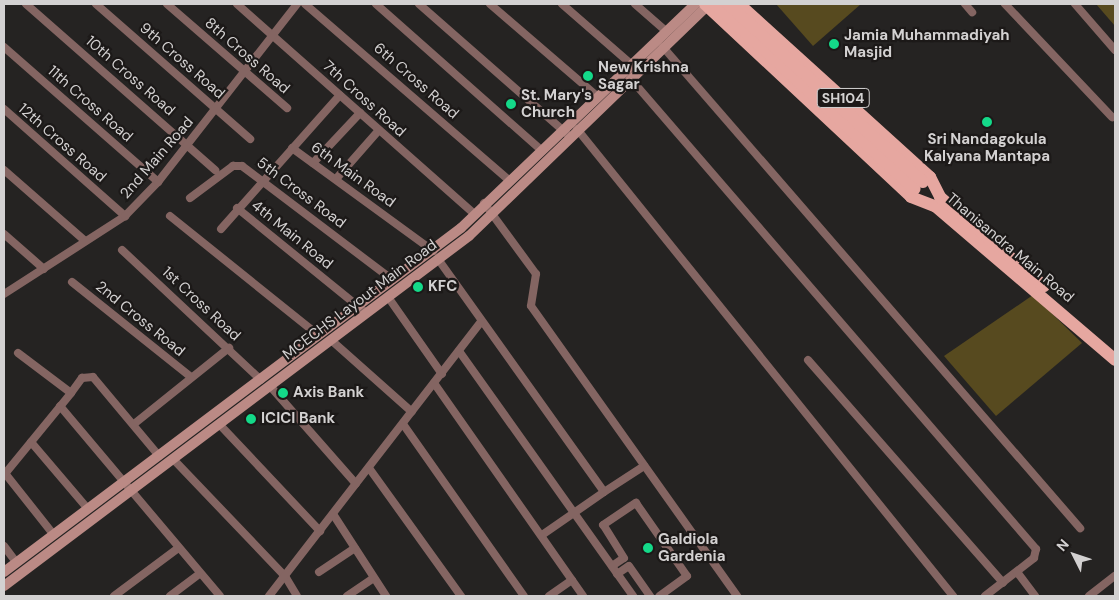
<!DOCTYPE html>
<html>
<head>
<meta charset="utf-8">
<style>
	body { margin:0 }
	#map { position:relative; width:1119px; height:600px; overflow:hidden; background:#252322; font-family:"DM Sans",sans-serif }
	div>[style] { position:absolute }
	[style*='--x'] { left:calc(var(--x)*1px); top:calc(var(--y)*1px); width:calc(var(--w)*1px); rotate:calc(var(--a)*1deg) }
	.green>* { inset:0; background:#574a1f }
	.minor>* { height:8px; margin:-4px; padding:0 4px; transform-origin:4px; border-radius:4px; background:#846562 }
	.secondary>* { height:10px; margin:-5px; padding:0 5px; transform-origin:5px; border-radius:5px; background:#bb8a85 }
	.primary>* { height:12px; margin:-6px; padding:0 6px; transform-origin:6px; border-radius:6px; background:#e6a7a0 }
	.primary-bridge>* { height:12px; margin:-6px; padding:0 6px; transform-origin:6px; border-radius:6px; background:#e6a7a0 }
	.dots>* { width:14px; height:14px; translate:-50% -50%; box-sizing:border-box; border:2px solid #1c1918; border-radius:50% }
	span { translate:-50% -50%; white-space:nowrap; text-align:center; line-height:1.15; -webkit-text-stroke:4.5px #1c1918; paint-order:stroke }
	.shield-label span { padding:1px 4px; background:#1c1918; border:1px solid; border-radius:4px; -webkit-text-stroke-width:0 }
	.shield-label { font-size:14px; color:#d3d1d1; font-weight:700 }
	.poi-label { font-size:15px; color:#d3d1d1; font-weight:700 }
	.left { translate:0 -50%; text-align:left }
	.street-label { font-size:15px; color:#d3d1d1 }
	.frame { position:absolute; inset:0; border:5px solid #d3d1d1; pointer-events:none }
	.north { position:absolute; left:1049px; top:530px; width:50px; height:50px; -webkit-text-stroke:4px #1c1918; paint-order:stroke; rotate:311deg; font-size:14px; font-weight:700; line-height:20px; text-align:center; color:#d3d1d1 }
	.north::after { content:''; display:block; margin:auto; width:18px; height:22px; background:#d3d1d1; clip-path:polygon(50% 0,100% 100%,50% 72%,0 100%) }
</style>
</head>
<body>
<div id="map">
	<div class="green">
		<i style="clip-path:polygon(776px 4px,861px 4px,813px 46px)"></i>
		<i style="clip-path:polygon(1096px 4px,1115px 4px,1115px 26px)"></i>
		<i style="clip-path:polygon(1033px 295px,1082px 343px,996px 416px,944px 356px)"></i>
	</div>
	<div class="minor">
		<i style="--x:26;--y:4;--w:252;--a:41.3"></i>
		<i style="--x:96;--y:4;--w:205;--a:41.2"></i>
		<i style="--x:167;--y:4;--w:159;--a:40.9"></i>
		<i style="--x:237;--y:4;--w:317;--a:41.5"></i>
		<i style="--x:305;--y:4;--w:268;--a:40.8"></i>
		<i style="--x:376;--y:4;--w:219;--a:41.5"></i>
		<i style="--x:419;--y:4;--w:196;--a:41.3"></i>
		<i style="--x:490;--y:4;--w:141;--a:40.7"></i>
		<i style="--x:562;--y:4;--w:91;--a:41"></i>
		<i style="--x:635;--y:4;--w:41;--a:41.1"></i>
		<i style="--x:965;--y:4;--w:11;--a:49"></i>
		<i style="--x:1005;--y:4;--w:156;--a:46.6"></i>
		<i style="--x:1075;--y:4;--w:61;--a:49"></i>
		<i style="--x:4;--y:47;--w:205;--a:41.2"></i>
		<i style="--x:663;--y:47;--w:637;--a:49.08"></i>
		<i style="--x:630;--y:78;--w:622;--a:49.24"></i>
		<i style="--x:1036;--y:549;--w:9;--a:103"></i>
		<i style="--x:1034;--y:558;--w:62;--a:142.2"></i>
		<i style="--x:4;--y:109;--w:162;--a:41.5"></i>
		<i style="--x:577;--y:129;--w:600;--a:51.16"></i>
		<i style="--x:292;--y:148;--w:175;--a:36.1"></i>
		<i style="--x:313;--y:163;--w:69;--a:-46.8"></i>
		<i style="--x:4;--y:170;--w:106;--a:41.2"></i>
		<i style="--x:336;--y:179;--w:65;--a:-48.7"></i>
		<i style="--x:190;--y:198;--w:54;--a:-36.7"></i>
		<i style="--x:233;--y:166;--w:9;--a:0"></i>
		<i style="--x:242;--y:166;--w:189;--a:37.1"></i>
		<i style="--x:484;--y:203;--w:88;--a:53.8"></i>
		<i style="--x:536;--y:274;--w:32;--a:99"></i>
		<i style="--x:531;--y:306;--w:356;--a:54.6"></i>
		<i style="--x:237;--y:208;--w:166;--a:39.1"></i>
		<i style="--x:170;--y:216;--w:191;--a:38.8"></i>
		<i style="--x:221;--y:229;--w:179;--a:-48.4"></i>
		<i style="--x:4;--y:234;--w:53;--a:41.2"></i>
		<i style="--x:122;--y:250;--w:190;--a:43.1"></i>
		<i style="--x:438;--y:259;--w:286;--a:54.5"></i>
		<i style="--x:604;--y:492;--w:48;--a:-33"></i>
		<i style="--x:72;--y:282;--w:152;--a:38.6"></i>
		<i style="--x:4;--y:294;--w:144;--a:-32.8"></i>
		<i style="--x:125;--y:216;--w:47;--a:-45.9"></i>
		<i style="--x:158;--y:182;--w:226;--a:-52"></i>
		<i style="--x:388;--y:297;--w:94;--a:55"></i>
		<i style="--x:331;--y:340;--w:108;--a:41.6"></i>
		<i style="--x:459;--y:351;--w:301;--a:54.6"></i>
		<i style="--x:18;--y:353;--w:66;--a:37"></i>
		<i style="--x:71;--y:393;--w:19;--a:-54"></i>
		<i style="--x:82;--y:378;--w:11;--a:-5"></i>
		<i style="--x:93;--y:377;--w:103;--a:50.1"></i>
		<i style="--x:808;--y:360;--w:296;--a:48.8"></i>
		<i style="--x:434;--y:383;--w:260;--a:55"></i>
		<i style="--x:270;--y:386;--w:130;--a:48.7"></i>
		<i style="--x:60;--y:406;--w:248;--a:49.9"></i>
		<i style="--x:134;--y:424;--w:122;--a:-38.7"></i>
		<i style="--x:403;--y:424;--w:210;--a:54.9"></i>
		<i style="--x:220;--y:425;--w:146;--a:46.7"></i>
		<i style="--x:31;--y:442;--w:88;--a:49.6"></i>
		<i style="--x:174;--y:460;--w:161;--a:46.3"></i>
		<i style="--x:285;--y:576;--w:23;--a:59"></i>
		<i style="--x:369;--y:468;--w:158;--a:54.3"></i>
		<i style="--x:4;--y:472;--w:80;--a:51.6"></i>
		<i style="--x:4;--y:475;--w:106;--a:-50.7"></i>
		<i style="--x:333;--y:514;--w:98;--a:57.1"></i>
		<i style="--x:542;--y:535;--w:75;--a:-34.7"></i>
		<i style="--x:4;--y:546;--w:20;--a:53"></i>
		<i style="--x:612;--y:566;--w:14;--a:-34"></i>
		<i style="--x:624;--y:558;--w:39;--a:-122"></i>
		<i style="--x:603;--y:525;--w:40;--a:-34"></i>
		<i style="--x:636;--y:503;--w:89;--a:55.1"></i>
		<i style="--x:687;--y:576;--w:34;--a:144"></i>
		<i style="--x:319;--y:572;--w:43;--a:-33.7"></i>
		<i style="--x:1017;--y:572;--w:30;--a:53"></i>
		<i style="--x:617;--y:574;--w:14;--a:-34"></i>
		<i style="--x:629;--y:566;--w:37;--a:55"></i>
		<i style="--x:114;--y:596;--w:79;--a:-36.7"></i>
		<i style="--x:170;--y:596;--w:36;--a:-37"></i>
		<i style="--x:269;--y:596;--w:346;--a:-52.3"></i>
		<i style="--x:347;--y:596;--w:32;--a:-34"></i>
		<i style="--x:549;--y:596;--w:28;--a:-35"></i>
		<i style="--x:1089;--y:596;--w:33;--a:-38"></i>
	</div>
	<div class="secondary">
		<i style="--x:4;--y:572;--w:572;--a:-36.97"></i>
		<i style="--x:461;--y:228;--w:324;--a:-43.7"></i>
		<i style="--x:4;--y:586;--w:582;--a:-36.97"></i>
		<i style="--x:469;--y:236;--w:334;--a:-44"></i>
	</div>
	<div class="primary">
		<i style="--x:705;--y:4;--w:282;--a:43.1"></i>
		<i style="--x:911;--y:197;--w:26;--a:21"></i>
		<i style="--x:935;--y:206;--w:237;--a:40.5"></i>
		<i style="--x:739;--y:4;--w:258;--a:42.2"></i>
		<i style="--x:930;--y:177;--w:22;--a:63"></i>
		<i style="--x:940;--y:197;--w:137;--a:40.6"></i>
	</div>
	<div class="primary-bridge">
		<i style="--x:715;--y:4;--w:272;--a:42.8"></i>
		<i style="--x:728;--y:4;--w:264;--a:42.4"></i>
	</div>
	<div class="dots">
		<i style="left:834px;top:44px;background:#14d989"></i>
		<i style="left:588px;top:76px;background:#14d989"></i>
		<i style="left:511px;top:104px;background:#14d989"></i>
		<i style="left:987px;top:122px;background:#14d989"></i>
		<i style="left:418px;top:287px;background:#14d989"></i>
		<i style="left:283px;top:393px;background:#14d989"></i>
		<i style="left:251px;top:419px;background:#14d989"></i>
		<i style="left:648px;top:548px;background:#14d989"></i>
	</div>
	<div class="shield-label">
		<span style="left:843px;top:98px">SH104</span>
	</div>
	<div class="poi-label">
		<span class="left" style="left:844px;top:44px">Jamia Muhammadiyah<br>Masjid</span>
		<span class="left" style="left:598px;top:76px">New Krishna<br>Sagar</span>
		<span class="left" style="left:521px;top:104px">St. Mary's<br>Church</span>
		<span style="left:987px;top:148px">Sri Nandagokula<br>Kalyana Mantapa</span>
		<span class="left" style="left:428px;top:287px">KFC</span>
		<span class="left" style="left:293px;top:393px">Axis Bank</span>
		<span class="left" style="left:261px;top:419px">ICICI Bank</span>
		<span class="left" style="left:658px;top:548px">Galdiola<br>Gardenia</span>
	</div>
	<div class="street-label">
		<span style="left:247px;top:56px;rotate:41deg">8th Cross Road</span>
		<span style="left:182px;top:61px;rotate:41deg">9th Cross Road</span>
		<span style="left:130px;top:76px;rotate:41deg">10th Cross Road</span>
		<span style="left:416px;top:81px;rotate:41deg">6th Cross Road</span>
		<span style="left:364px;top:99px;rotate:42deg">7th Cross Road</span>
		<span style="left:90px;top:104px;rotate:41deg">11th Cross Road</span>
		<span style="left:62px;top:143px;rotate:41deg">12th Cross Road</span>
		<span style="left:157px;top:158px;rotate:-49deg">2nd Main Road</span>
		<span style="left:353px;top:175px;rotate:36deg">6th Main Road</span>
		<span style="left:301px;top:193px;rotate:37deg">5th Cross Road</span>
		<span style="left:292px;top:235px;rotate:39deg">4th Main Road</span>
		<span style="left:1010px;top:248px;rotate:40deg">Thanisandra Main Road</span>
		<span style="left:360px;top:300px;rotate:-37deg">MCECHS Layout Main Road</span>
		<span style="left:201px;top:304px;rotate:43deg">1st Cross Road</span>
		<span style="left:140px;top:319px;rotate:39deg">2nd Cross Road</span>
	</div>
	<div class="frame"></div>
	<div class="north">N</div>
</div>
</body>
</html>
